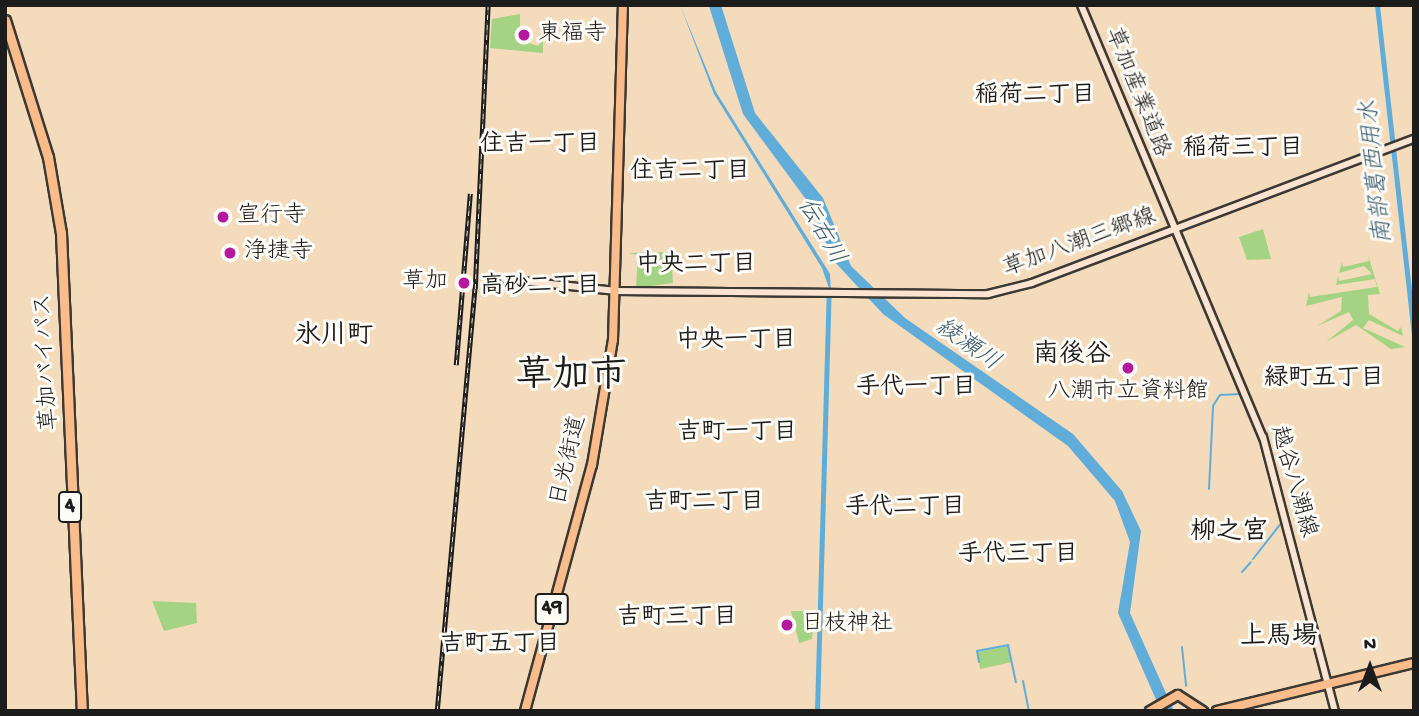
<!DOCTYPE html>
<html>
<head>
<meta charset="utf-8">
<style>
	body { margin:0 }
	#map { position:relative; width:1419px; height:716px; overflow:hidden; background:#f3dbbc; font-family:"Gochi Hand","Klee One",sans-serif }
	div>[style] { position:absolute }
	[style*='--x'] { left:calc(var(--x)*1px); top:calc(var(--y)*1px); width:calc(var(--w)*1px); rotate:calc(var(--a)*1deg) }
	.green>* { inset:0; background:#a4d483 }
	.water>* { inset:0; background:#60add9 }
	.stream>* { height:2px; margin:-1px; padding:0 1px; transform-origin:1px; border-radius:1px; background:#60add9 }
	.river>* { height:5px; margin:-2.5px; padding:0 2.5px; transform-origin:2.5px; border-radius:2.5px; background:#60add9 }
	.roads { filter:drop-shadow(2px 0 #3c3934) drop-shadow(-2px 0 #3c3934) drop-shadow(0 2px #3c3934) drop-shadow(0 -2px #3c3934) }
	.secondary>* { height:6px; margin:-3px; padding:0 3px; transform-origin:3px; border-radius:3px; background:#fde4d0 }
	.primary>* { height:8px; margin:-4px; padding:0 4px; transform-origin:4px; border-radius:4px; background:#f9bc8a }
	.trunk>* { height:9px; margin:-4.5px; padding:0 4.5px; transform-origin:4.5px; border-radius:4.5px; background:#f9bc8a }
	.rail>* { height:4.5px; margin-top:-2.25px; transform-origin:0; background:repeating-linear-gradient(90deg,#fdfcf7 0 5px,#1c1c1c 0 10px); box-sizing:border-box; border-block:2px solid #1c1c1c }
	.dots>* { width:19px; height:19px; translate:-50% -50%; box-sizing:border-box; border:4px solid #fdfcf7; border-radius:50% }
	span { translate:-50% -50%; white-space:nowrap; text-align:center; line-height:1.15; -webkit-text-stroke:6px #fdfcf7; paint-order:stroke }
	.shield-label span { padding:2px 5px; background:#fdfcf7; border:2px solid; border-radius:5px; -webkit-text-stroke-width:0 }
	.shield-label { font-size:21px; color:#1c1c1c; font-weight:700 }
	.poi-label { font-size:23px; color:#1c1c1c }
	.left { translate:0 -50%; text-align:left }
	.right { translate:-100% -50%; text-align:right }
	.street-label { font-size:23px; color:#1c1c1c }
	.neighbourhood-label { font-size:24px; color:#1c1c1c; font-weight:700 }
	.water-label { font-size:24px; color:#3b5d71; font-style:italic }
	.quarter-label { font-size:26px; color:#1c1c1c; font-weight:700 }
	.town-label { font-size:37px; color:#1c1c1c; font-weight:700 }
	.frame { position:absolute; inset:0; border:7px solid #1c1c1c; pointer-events:none }
	.north { position:absolute; left:1335px; top:632px; width:70px; height:70px; -webkit-text-stroke:5px #fdfcf7; paint-order:stroke; rotate:0deg; font-size:19px; font-weight:700; line-height:28px; text-align:center; color:#1c1c1c }
	.north::after { content:''; display:block; margin:auto; width:24px; height:32px; background:#1c1c1c; clip-path:polygon(50% 0,100% 100%,50% 72%,0 100%) }
</style>
</head>
<body>
<div id="map">
	<div class="green">
		<i style="clip-path:polygon(520px 14px,520px 40px,538px 46px,543px 40px,543px 53px,490px 48px,492px 19px)"></i>
		<i style="clip-path:polygon(1263px 229px,1271px 259px,1247px 260px,1239px 237px)"></i>
		<i style="clip-path:polygon(671px 252px,673px 283px,636px 288px,638px 255px,628px 253px)"></i>
		<i style="clip-path:polygon(1368px 255px,1380px 294px,1368px 295px,1369px 314px,1398px 331px,1401px 327px,1403px 336px,1369px 320px,1363px 328px,1405px 347px,1391px 349px,1356px 325px,1326px 342px,1353px 320px,1349px 312px,1317px 326px,1341px 311px,1342px 297px,1306px 306px,1309px 292px,1310px 297px,1377px 287px,1375px 279px,1336px 285px,1338px 276px,1339px 281px,1372px 274px,1364px 266px,1339px 273px,1342px 262px,1343px 267px,1369px 261px)"></i>
		<i style="clip-path:polygon(152px 601px,196px 603px,197px 623px,164px 631px)"></i>
		<i style="clip-path:polygon(791px 611px,814px 611px,812px 639px,799px 643px)"></i>
		<i style="clip-path:polygon(1008px 646px,1012px 662px,980px 669px,978px 652px)"></i>
	</div>
	<div class="water">
		<i style="clip-path:polygon(680px 5px,716px 92px,830px 274px,831px 294px,822px 268px,714px 94px)"></i>
		<i style="clip-path:polygon(721px 5px,755px 113px,823px 198px,851px 266px,905px 318px,1073px 434px,1122px 491px,1141px 531px,1130px 613px,1174px 711px,1161px 711px,1118px 613px,1130px 542px,1115px 501px,1068px 446px,883px 314px,834px 261px,808px 202px,743px 114px,709px 6px)"></i>
	</div>
	<div class="stream">
		<i style="--x:1209;--y:489;--w:83;--a:-87.2"></i>
		<i style="--x:1213;--y:406;--w:13;--a:-58"></i>
		<i style="--x:1220;--y:395;--w:20;--a:-3"></i>
		<i style="--x:1253;--y:559;--w:47;--a:-51.9"></i>
		<i style="--x:1242;--y:572;--w:13;--a:-48"></i>
		<i style="--x:1182;--y:647;--w:39;--a:84"></i>
		<i style="--x:979;--y:662;--w:11;--a:-100"></i>
		<i style="--x:977;--y:651;--w:32;--a:-11"></i>
		<i style="--x:1008;--y:645;--w:38;--a:78"></i>
		<i style="--x:1023;--y:681;--w:31;--a:79"></i>
	</div>
	<div class="river">
		<i style="--x:1377;--y:5;--w:332;--a:83.6"></i>
		<i style="--x:817;--y:711;--w:420;--a:-88.4"></i>
	</div>
	<div class="roads">
		<div class="secondary">
			<i style="--x:1081;--y:5;--w:469;--a:67.2"></i>
			<i style="--x:1263;--y:437;--w:283;--a:75.3"></i>
			<i style="--x:504;--y:279;--w:113;--a:6.1"></i>
			<i style="--x:616;--y:291;--w:372;--a:0.5"></i>
			<i style="--x:988;--y:294;--w:45;--a:-14"></i>
			<i style="--x:1032;--y:283;--w:408;--a:-20.7"></i>
		</div>
		<div class="primary">
			<i style="--x:525;--y:711;--w:255;--a:-74.8"></i>
			<i style="--x:592;--y:465;--w:127;--a:-80.5"></i>
			<i style="--x:613;--y:340;--w:335;--a:-88.3"></i>
			<i style="--x:1150;--y:711;--w:32;--a:-30"></i>
			<i style="--x:1178;--y:695;--w:30;--a:33"></i>
			<i style="--x:1217;--y:711;--w:203;--a:-13.7"></i>
		</div>
		<div class="trunk">
			<i style="--x:5;--y:20;--w:144;--a:72.6"></i>
			<i style="--x:48;--y:157;--w:77;--a:80.3"></i>
			<i style="--x:61;--y:233;--w:478;--a:87.5"></i>
		</div>
	</div>
	<div class="rail">
		<i style="--x:456;--y:365;--w:172;--a:-85.3"></i>
		<i style="--x:437;--y:711;--w:424;--a:-84.9"></i>
		<i style="--x:475;--y:289;--w:284;--a:-87.4"></i>
	</div>
	<div class="dots">
		<i style="left:524px;top:35px;background:#b5179e"></i>
		<i style="left:223px;top:217px;background:#b5179e"></i>
		<i style="left:230px;top:253px;background:#b5179e"></i>
		<i style="left:464px;top:283px;background:#b5179e"></i>
		<i style="left:1128px;top:368px;background:#b5179e"></i>
		<i style="left:787px;top:625px;background:#b5179e"></i>
	</div>
	<div class="shield-label">
		<span style="left:70px;top:507px">4</span>
		<span style="left:552px;top:609px">49</span>
	</div>
	<div class="poi-label">
		<span class="left" style="left:538px;top:35px">東福寺</span>
		<span class="left" style="left:237px;top:217px">宣行寺</span>
		<span class="left" style="left:244px;top:253px">浄捷寺</span>
		<span class="right" style="left:448px;top:283px">草加</span>
		<span style="left:1128px;top:393px">八潮市立資料館</span>
		<span class="left" style="left:801px;top:625px">日枝神社</span>
	</div>
	<div class="street-label">
		<span style="left:1136px;top:93px;rotate:68deg">草加産業道路</span>
		<span style="left:1080px;top:244px;rotate:-20deg">草加八潮三郷線</span>
		<span style="left:48px;top:362px;rotate:-93deg">草加バイパス</span>
		<span style="left:570px;top:461px;rotate:-77deg">日光街道</span>
		<span style="left:1292px;top:482px;rotate:74deg">越谷八潮線</span>
	</div>
	<div class="neighbourhood-label">
		<span style="left:1035px;top:97px">稲荷二丁目</span>
		<span style="left:540px;top:146px">住吉一丁目</span>
		<span style="left:1243px;top:150px">稲荷三丁目</span>
		<span style="left:690px;top:173px">住吉二丁目</span>
		<span style="left:696px;top:266px">中央二丁目</span>
		<span style="left:540px;top:288px">高砂二丁目</span>
		<span style="left:736px;top:342px">中央一丁目</span>
		<span style="left:1324px;top:380px">緑町五丁目</span>
		<span style="left:916px;top:389px">手代一丁目</span>
		<span style="left:737px;top:434px">吉町一丁目</span>
		<span style="left:704px;top:504px">吉町二丁目</span>
		<span style="left:905px;top:509px">手代二丁目</span>
		<span style="left:1018px;top:556px">手代三丁目</span>
		<span style="left:677px;top:619px">吉町三丁目</span>
		<span style="left:500px;top:646px">吉町五丁目</span>
	</div>
	<div class="water-label">
		<span style="left:1378px;top:172px;rotate:-96deg">南部葛西用水</span>
		<span style="left:820px;top:232px;rotate:60deg">伝右川</span>
		<span style="left:967px;top:346px;rotate:35deg">綾瀬川</span>
	</div>
	<div class="quarter-label">
		<span style="left:334px;top:338px">氷川町</span>
		<span style="left:1072px;top:357px">南後谷</span>
		<span style="left:1229px;top:534px">柳之宮</span>
		<span style="left:1279px;top:639px">上馬場</span>
	</div>
	<div class="town-label">
		<span style="left:571px;top:378px">草加市</span>
	</div>
	<div class="frame"></div>
	<div class="north">N</div>
</div>
</body>
</html>
